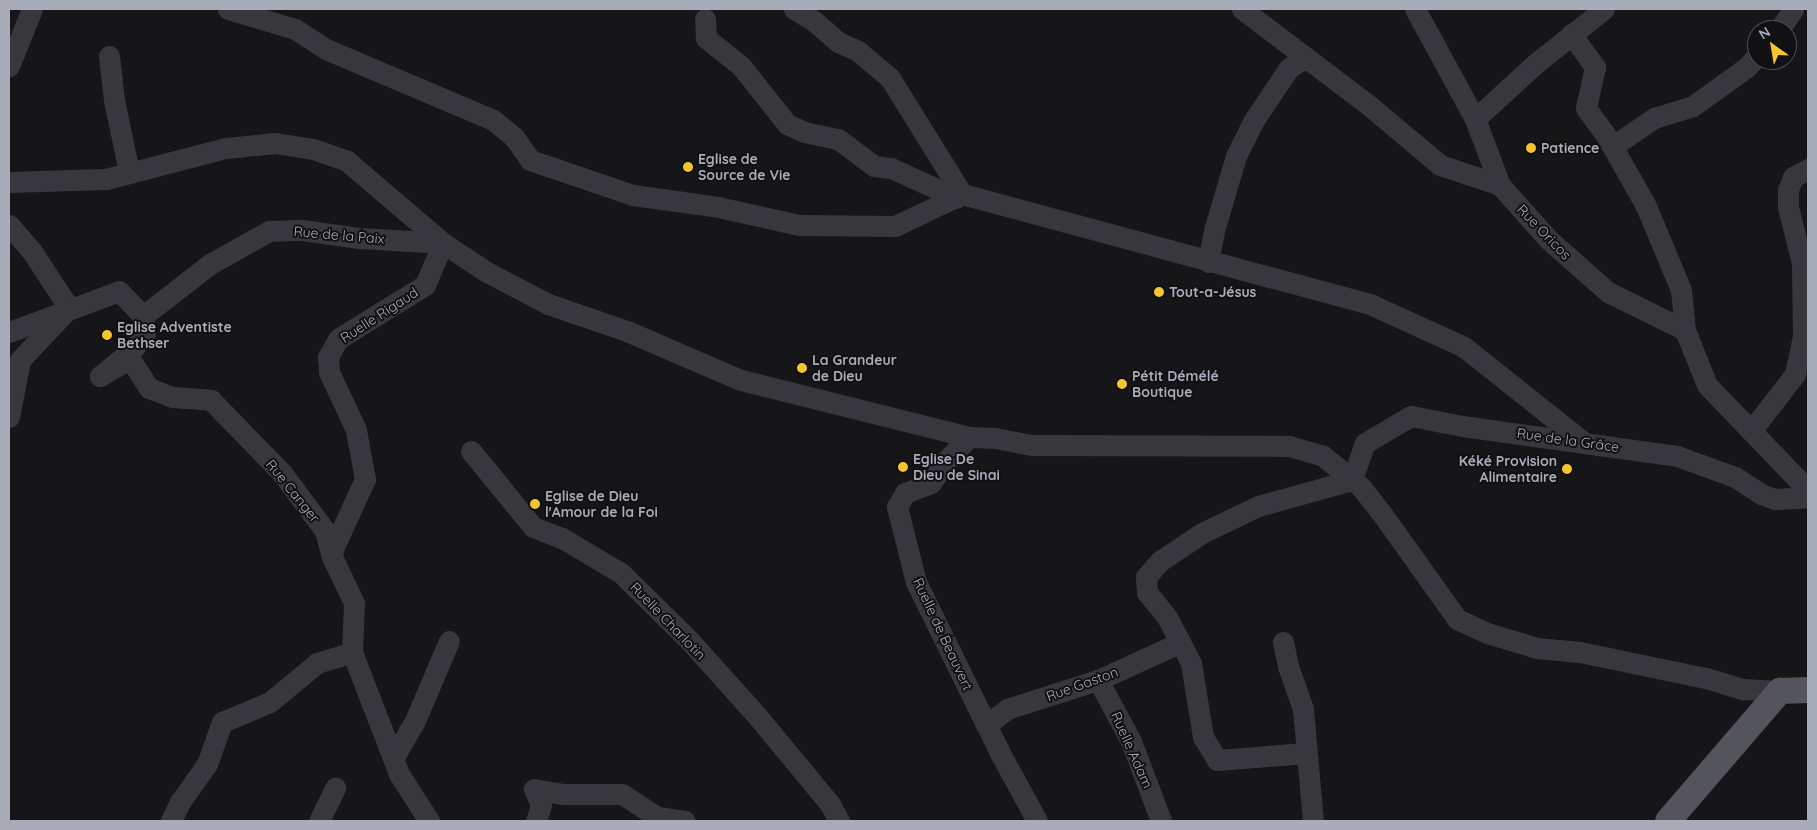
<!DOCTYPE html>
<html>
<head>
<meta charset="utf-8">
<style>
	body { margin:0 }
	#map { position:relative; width:1817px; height:830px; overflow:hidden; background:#161618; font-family:Quicksand,sans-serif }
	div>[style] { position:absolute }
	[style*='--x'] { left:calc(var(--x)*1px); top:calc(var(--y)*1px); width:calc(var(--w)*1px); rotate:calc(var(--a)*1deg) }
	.minor>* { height:21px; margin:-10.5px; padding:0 10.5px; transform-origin:10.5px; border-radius:10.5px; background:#37373d }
	.major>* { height:26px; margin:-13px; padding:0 13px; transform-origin:13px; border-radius:13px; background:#53545c }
	.dots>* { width:14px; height:14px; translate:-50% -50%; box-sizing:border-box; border:2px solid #111113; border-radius:50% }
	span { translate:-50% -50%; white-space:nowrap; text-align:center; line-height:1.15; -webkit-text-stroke:4px #111113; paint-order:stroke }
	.poi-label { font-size:14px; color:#a8abb8; font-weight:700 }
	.left { translate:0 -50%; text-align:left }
	.right { translate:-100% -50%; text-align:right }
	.street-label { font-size:14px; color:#a8abb8 }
	.frame { position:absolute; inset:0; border:10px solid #a8abb8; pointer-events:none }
	.north { position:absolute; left:1747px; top:20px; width:50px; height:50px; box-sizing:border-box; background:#111113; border:1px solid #4d4f55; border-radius:50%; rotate:328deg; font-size:14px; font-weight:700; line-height:20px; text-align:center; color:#a8abb8 }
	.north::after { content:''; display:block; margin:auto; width:18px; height:22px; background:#f5c530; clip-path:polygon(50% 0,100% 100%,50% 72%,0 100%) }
</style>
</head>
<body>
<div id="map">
	<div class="minor">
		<i style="--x:228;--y:9;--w:70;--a:16.6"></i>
		<i style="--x:295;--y:29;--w:37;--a:33"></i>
		<i style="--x:326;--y:49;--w:181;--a:23"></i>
		<i style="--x:493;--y:120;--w:27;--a:39"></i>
		<i style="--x:514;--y:137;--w:28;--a:55"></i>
		<i style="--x:530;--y:160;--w:109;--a:18.8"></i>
		<i style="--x:633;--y:195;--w:86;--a:8"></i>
		<i style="--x:718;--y:207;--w:83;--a:12.5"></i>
		<i style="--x:799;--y:225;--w:96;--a:0.6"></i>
		<i style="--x:895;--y:226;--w:74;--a:-25.5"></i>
		<i style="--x:962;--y:194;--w:425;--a:15.1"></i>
		<i style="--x:1372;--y:305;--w:101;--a:24.5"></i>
		<i style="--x:1464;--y:347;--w:149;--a:38.5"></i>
		<i style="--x:794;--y:9;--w:23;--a:31"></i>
		<i style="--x:814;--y:21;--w:32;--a:41"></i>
		<i style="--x:838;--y:42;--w:22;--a:24"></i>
		<i style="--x:858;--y:51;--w:42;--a:40.2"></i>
		<i style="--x:890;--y:78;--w:137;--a:58.2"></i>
		<i style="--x:1242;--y:9;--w:162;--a:37.2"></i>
		<i style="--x:1371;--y:107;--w:90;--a:40"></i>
		<i style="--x:1440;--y:165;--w:63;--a:18.4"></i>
		<i style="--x:1500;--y:185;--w:72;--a:48.4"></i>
		<i style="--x:1548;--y:239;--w:80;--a:41.5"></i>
		<i style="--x:1608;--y:292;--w:86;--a:26.3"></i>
		<i style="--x:1685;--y:330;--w:59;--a:68.2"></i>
		<i style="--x:1707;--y:385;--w:146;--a:46.1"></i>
		<i style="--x:1415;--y:9;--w:125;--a:61.4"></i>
		<i style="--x:1475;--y:119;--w:71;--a:69.3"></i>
		<i style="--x:705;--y:19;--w:19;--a:87"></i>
		<i style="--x:706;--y:38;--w:45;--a:38.7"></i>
		<i style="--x:741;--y:66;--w:74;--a:51.6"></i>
		<i style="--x:787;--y:124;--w:19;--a:25"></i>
		<i style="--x:804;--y:132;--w:35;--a:12"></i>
		<i style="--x:838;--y:139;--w:45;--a:36.9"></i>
		<i style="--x:874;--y:166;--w:17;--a:7"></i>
		<i style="--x:891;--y:168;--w:72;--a:24.4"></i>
		<i style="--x:1779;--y:30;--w:25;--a:-56"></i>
		<i style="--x:1571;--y:34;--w:41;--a:54"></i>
		<i style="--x:1595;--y:67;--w:42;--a:102.4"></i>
		<i style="--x:1586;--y:108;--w:36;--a:54"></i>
		<i style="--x:1607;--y:137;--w:79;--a:60.5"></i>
		<i style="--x:1646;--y:206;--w:91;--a:67.4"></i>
		<i style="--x:1681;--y:290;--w:40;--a:84.3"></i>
		<i style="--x:109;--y:56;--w:44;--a:83.5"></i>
		<i style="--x:114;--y:100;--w:74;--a:78.2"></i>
		<i style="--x:9;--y:66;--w:61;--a:-68"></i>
		<i style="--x:1475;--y:119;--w:81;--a:-42.5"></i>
		<i style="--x:1535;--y:64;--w:88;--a:-38.6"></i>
		<i style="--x:1613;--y:146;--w:50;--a:-34.3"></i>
		<i style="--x:1654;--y:118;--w:41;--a:-17.1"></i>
		<i style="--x:1693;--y:106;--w:67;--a:-35.8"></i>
		<i style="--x:1747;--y:67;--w:15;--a:-48"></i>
		<i style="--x:9;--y:182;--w:97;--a:-1.8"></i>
		<i style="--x:106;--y:179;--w:124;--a:-14.5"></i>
		<i style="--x:226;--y:148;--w:49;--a:-5.8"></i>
		<i style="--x:275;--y:143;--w:38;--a:9"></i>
		<i style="--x:313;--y:149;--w:36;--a:19"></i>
		<i style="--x:347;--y:161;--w:126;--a:40.5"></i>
		<i style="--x:443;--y:243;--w:53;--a:33.4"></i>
		<i style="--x:487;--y:272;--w:69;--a:27.7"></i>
		<i style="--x:548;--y:304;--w:83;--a:18.9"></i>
		<i style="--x:627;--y:331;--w:124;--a:23.3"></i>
		<i style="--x:741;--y:380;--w:235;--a:14"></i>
		<i style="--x:969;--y:437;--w:26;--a:2"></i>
		<i style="--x:995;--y:438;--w:38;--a:11"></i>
		<i style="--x:1032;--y:445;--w:257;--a:0.2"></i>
		<i style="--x:1289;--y:446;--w:35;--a:16"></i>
		<i style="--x:1323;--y:456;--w:49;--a:39.2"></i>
		<i style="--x:1361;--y:487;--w:31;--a:52"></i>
		<i style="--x:1380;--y:511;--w:133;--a:54.5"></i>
		<i style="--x:1457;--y:619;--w:33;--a:25"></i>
		<i style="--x:1487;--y:633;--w:52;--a:16.7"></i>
		<i style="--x:1537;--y:648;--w:43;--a:5.3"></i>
		<i style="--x:1580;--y:652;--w:129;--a:11.7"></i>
		<i style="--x:1706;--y:678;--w:39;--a:17"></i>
		<i style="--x:1743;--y:689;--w:37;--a:3"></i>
		<i style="--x:9;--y:225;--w:33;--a:49"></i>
		<i style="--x:31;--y:250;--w:69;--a:56.8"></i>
		<i style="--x:69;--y:308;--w:71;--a:133.3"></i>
		<i style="--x:20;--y:360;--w:58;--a:100.9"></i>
		<i style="--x:1208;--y:262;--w:36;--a:-79"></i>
		<i style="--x:1215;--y:227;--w:74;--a:-73.5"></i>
		<i style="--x:1236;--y:156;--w:40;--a:-63.4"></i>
		<i style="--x:1254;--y:120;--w:63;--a:-56.1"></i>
		<i style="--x:1289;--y:68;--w:20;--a:-33"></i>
		<i style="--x:143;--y:316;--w:17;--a:83"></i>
		<i style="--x:145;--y:333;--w:19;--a:126"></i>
		<i style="--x:134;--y:348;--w:44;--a:140.5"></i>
		<i style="--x:100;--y:376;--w:34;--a:-30"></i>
		<i style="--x:130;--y:359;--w:35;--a:57"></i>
		<i style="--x:149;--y:388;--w:25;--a:21"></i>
		<i style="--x:172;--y:397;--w:39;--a:4"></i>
		<i style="--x:211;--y:400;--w:102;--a:45.8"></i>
		<i style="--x:282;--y:473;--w:72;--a:53.4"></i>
		<i style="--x:325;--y:531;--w:27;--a:75"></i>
		<i style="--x:332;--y:557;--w:51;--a:64.4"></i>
		<i style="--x:354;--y:603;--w:49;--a:92.3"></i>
		<i style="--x:352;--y:652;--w:131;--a:68.9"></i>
		<i style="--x:399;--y:774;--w:56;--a:57.4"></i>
		<i style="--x:9;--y:332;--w:117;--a:-20.4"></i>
		<i style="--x:119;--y:291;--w:35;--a:46"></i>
		<i style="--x:143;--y:316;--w:85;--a:-37.8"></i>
		<i style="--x:210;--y:264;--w:68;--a:-29.2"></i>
		<i style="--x:269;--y:231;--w:33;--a:-2"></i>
		<i style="--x:302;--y:230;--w:58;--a:8"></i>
		<i style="--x:359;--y:238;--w:84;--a:3.4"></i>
		<i style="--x:443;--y:243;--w:46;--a:113.2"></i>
		<i style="--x:425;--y:285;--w:102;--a:148.2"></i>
		<i style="--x:338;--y:339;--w:21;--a:119"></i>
		<i style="--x:328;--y:357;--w:15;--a:86"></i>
		<i style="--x:329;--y:372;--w:64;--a:65"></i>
		<i style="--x:356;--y:430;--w:50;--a:79.6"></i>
		<i style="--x:365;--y:479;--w:77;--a:114.6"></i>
		<i style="--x:333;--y:549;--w:8;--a:97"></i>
		<i style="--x:1751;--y:431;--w:72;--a:-52.3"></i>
		<i style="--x:1795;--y:374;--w:38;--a:-78"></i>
		<i style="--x:1803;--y:337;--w:74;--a:-90.8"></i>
		<i style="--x:1802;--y:263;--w:58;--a:-104"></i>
		<i style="--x:1788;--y:207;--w:17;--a:-90"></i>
		<i style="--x:1788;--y:190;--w:14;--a:-69"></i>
		<i style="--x:1793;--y:177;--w:17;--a:-28"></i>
		<i style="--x:969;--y:437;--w:36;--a:134"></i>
		<i style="--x:944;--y:463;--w:24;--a:123"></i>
		<i style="--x:931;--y:483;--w:28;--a:159"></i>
		<i style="--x:905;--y:493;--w:16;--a:120"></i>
		<i style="--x:897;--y:507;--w:77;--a:75.8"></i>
		<i style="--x:916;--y:582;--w:191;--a:63.8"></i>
		<i style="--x:1000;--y:753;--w:77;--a:61.4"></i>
		<i style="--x:471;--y:451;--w:98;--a:50.8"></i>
		<i style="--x:533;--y:527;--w:31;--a:21"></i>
		<i style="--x:562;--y:538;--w:69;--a:30.7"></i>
		<i style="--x:621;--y:573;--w:95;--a:44.6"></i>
		<i style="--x:689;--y:640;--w:103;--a:48.1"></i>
		<i style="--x:758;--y:717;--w:113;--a:50.4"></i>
		<i style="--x:830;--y:804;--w:19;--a:62"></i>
		<i style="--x:1283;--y:642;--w:25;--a:78"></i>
		<i style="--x:1288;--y:666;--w:46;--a:70.8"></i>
		<i style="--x:1303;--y:709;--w:112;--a:84.9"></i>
		<i style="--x:1098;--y:680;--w:69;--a:61.6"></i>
		<i style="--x:1131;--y:741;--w:85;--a:69.4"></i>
		<i style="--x:986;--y:725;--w:26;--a:-37"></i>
		<i style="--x:1007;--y:709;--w:96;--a:-17.7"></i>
		<i style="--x:1098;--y:680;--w:89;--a:-24.6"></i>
		<i style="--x:1306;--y:753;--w:89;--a:175.5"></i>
		<i style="--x:1217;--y:760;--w:27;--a:-121"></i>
		<i style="--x:1203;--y:737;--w:75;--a:-99.2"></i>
		<i style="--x:1191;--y:663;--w:52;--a:-117.6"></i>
		<i style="--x:1167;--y:617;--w:32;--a:-129"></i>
		<i style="--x:1147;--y:592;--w:15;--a:-94"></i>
		<i style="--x:1146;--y:577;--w:21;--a:-49"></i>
		<i style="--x:1160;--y:561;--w:50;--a:-33.7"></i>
		<i style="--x:1202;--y:533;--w:62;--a:-25.7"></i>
		<i style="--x:1258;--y:506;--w:98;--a:-15.5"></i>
		<i style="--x:1352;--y:480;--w:39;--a:-71"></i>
		<i style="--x:1365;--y:443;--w:53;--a:-30.4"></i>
		<i style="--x:1411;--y:416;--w:52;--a:11.1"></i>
		<i style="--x:1462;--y:426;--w:217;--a:7.9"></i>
		<i style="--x:1677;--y:456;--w:62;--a:19.9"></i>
		<i style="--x:1735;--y:477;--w:31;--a:33"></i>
		<i style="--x:1761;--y:494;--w:15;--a:20"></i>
		<i style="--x:1775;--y:499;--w:33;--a:-3"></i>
		<i style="--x:394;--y:757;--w:39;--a:-60"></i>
		<i style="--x:414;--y:723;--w:89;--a:-66.9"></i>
		<i style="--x:534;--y:789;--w:28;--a:10"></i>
		<i style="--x:562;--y:794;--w:60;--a:0"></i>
		<i style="--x:622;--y:794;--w:42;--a:33.3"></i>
		<i style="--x:657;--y:817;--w:28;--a:8"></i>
		<i style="--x:534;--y:789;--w:17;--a:66"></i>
		<i style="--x:541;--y:805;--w:17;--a:107"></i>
		<i style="--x:171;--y:821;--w:21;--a:-65"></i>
		<i style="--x:180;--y:802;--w:47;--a:-54.6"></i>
		<i style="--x:207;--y:764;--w:45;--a:-70.3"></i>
		<i style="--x:222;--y:722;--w:52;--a:-22.6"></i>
		<i style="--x:270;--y:702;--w:61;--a:-39.7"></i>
		<i style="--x:317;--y:663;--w:37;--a:-17"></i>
		<i style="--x:319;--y:821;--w:37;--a:-64"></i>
	</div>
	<div class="major">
		<i style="--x:1668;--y:821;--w:172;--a:-49.3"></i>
		<i style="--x:1780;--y:691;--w:28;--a:-2"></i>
	</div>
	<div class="dots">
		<i style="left:1531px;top:148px;background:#f5c530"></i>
		<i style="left:688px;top:167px;background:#f5c530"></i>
		<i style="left:1159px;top:292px;background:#f5c530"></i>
		<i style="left:107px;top:335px;background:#f5c530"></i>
		<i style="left:802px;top:368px;background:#f5c530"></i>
		<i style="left:1122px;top:384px;background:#f5c530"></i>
		<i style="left:903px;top:467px;background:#f5c530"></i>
		<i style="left:1567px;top:469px;background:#f5c530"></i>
		<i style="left:535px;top:504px;background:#f5c530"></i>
	</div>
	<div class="poi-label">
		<span class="left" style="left:1541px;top:148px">Patience</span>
		<span class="left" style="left:698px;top:167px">Eglise de<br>Source de Vie</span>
		<span class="left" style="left:1169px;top:292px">Tout-a-Jésus</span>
		<span class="left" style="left:117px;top:335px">Eglise Adventiste<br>Bethser</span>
		<span class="left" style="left:812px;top:368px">La Grandeur<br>de Dieu</span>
		<span class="left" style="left:1132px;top:384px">Pétit Démélé<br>Boutique</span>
		<span class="left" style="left:913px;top:467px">Eglise De<br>Dieu de Sinai</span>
		<span class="right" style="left:1557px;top:469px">Kéké Provision<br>Alimentaire</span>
		<span class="left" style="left:545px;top:504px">Eglise de Dieu<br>l'Amour de la Foi</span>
	</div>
	<div class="street-label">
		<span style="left:1544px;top:232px;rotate:46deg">Rue Oricos</span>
		<span style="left:339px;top:235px;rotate:5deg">Rue de la Paix</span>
		<span style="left:379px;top:315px;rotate:-33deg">Ruelle Rigaud</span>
		<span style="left:1568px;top:440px;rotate:8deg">Rue de la Grâce</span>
		<span style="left:293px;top:491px;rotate:51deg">Rue Canger</span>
		<span style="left:668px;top:621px;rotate:46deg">Ruelle Charlotin</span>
		<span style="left:943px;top:634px;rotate:65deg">Ruelle de Beauvert</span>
		<span style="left:1082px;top:684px;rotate:-20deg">Rue Gaston</span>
		<span style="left:1132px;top:750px;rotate:66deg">Ruelle Adam</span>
	</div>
	<div class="frame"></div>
	<div class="north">N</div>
</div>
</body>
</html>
